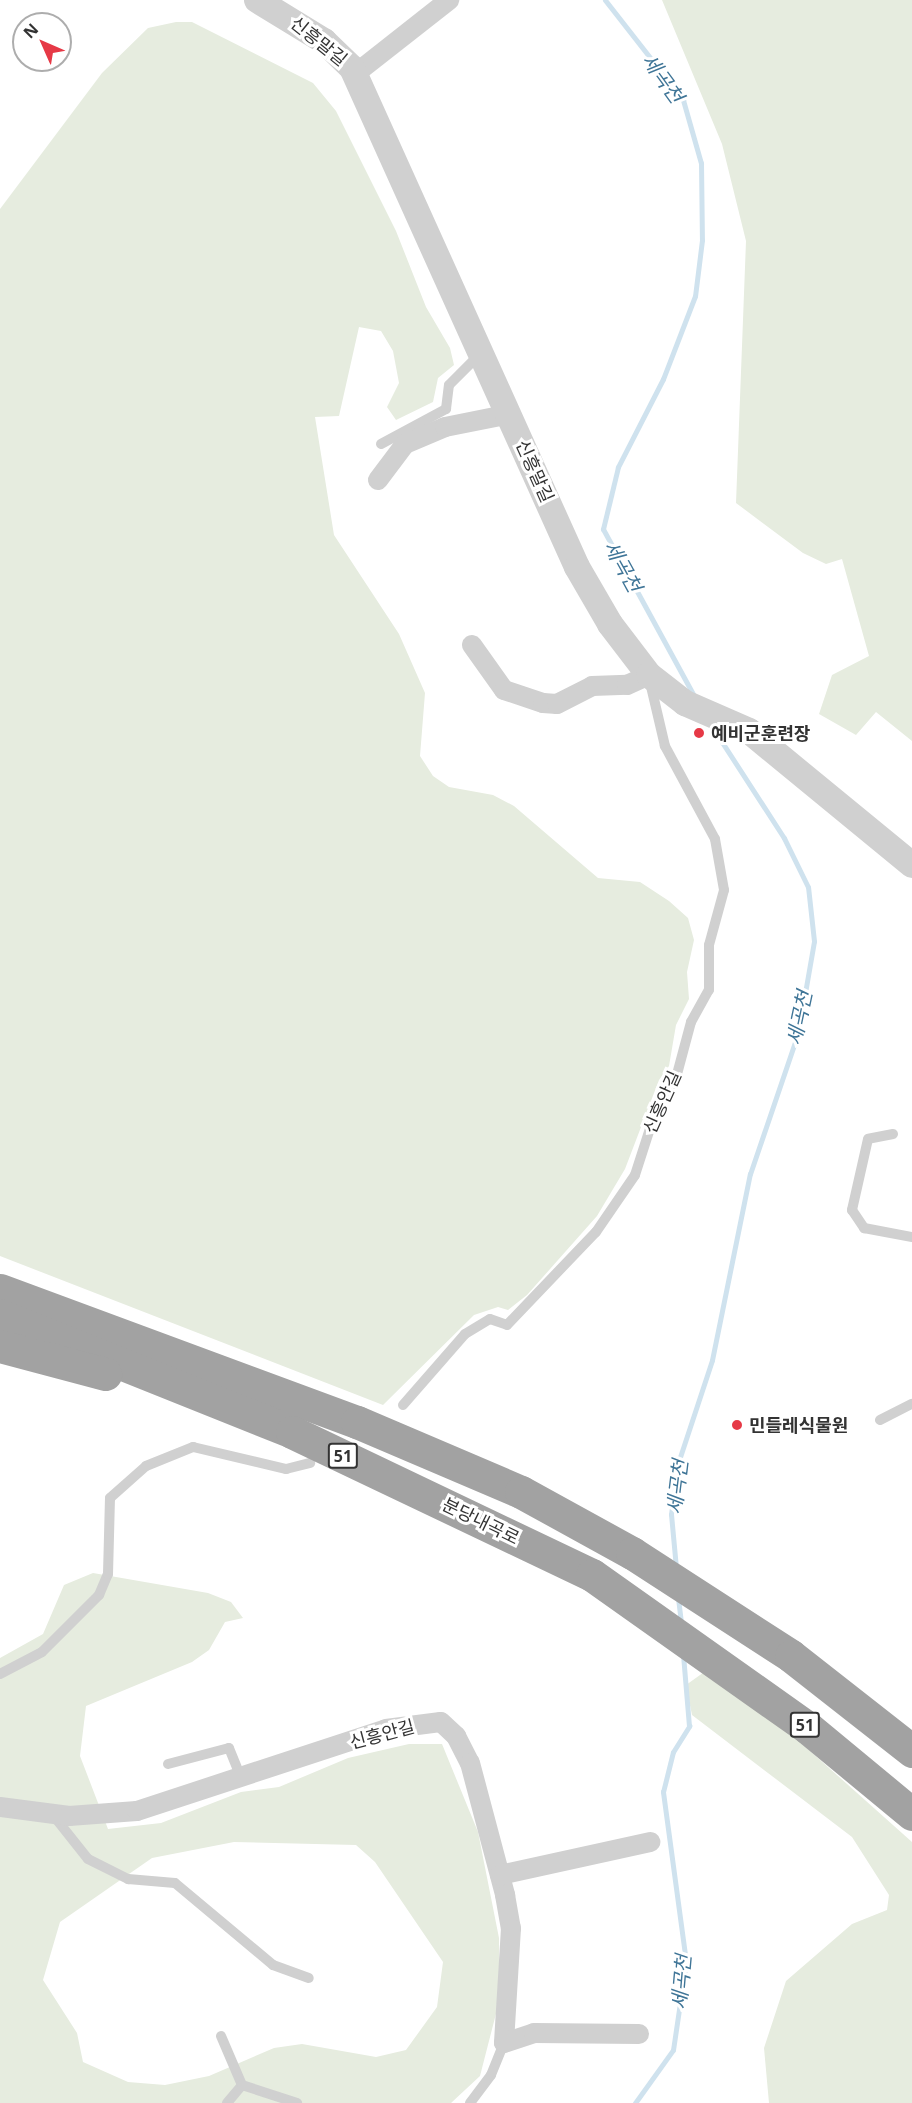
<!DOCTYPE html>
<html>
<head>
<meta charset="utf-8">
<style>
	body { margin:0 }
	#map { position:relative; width:912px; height:2103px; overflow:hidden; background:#fff; font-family:"Open Sans","Noto Sans KR",sans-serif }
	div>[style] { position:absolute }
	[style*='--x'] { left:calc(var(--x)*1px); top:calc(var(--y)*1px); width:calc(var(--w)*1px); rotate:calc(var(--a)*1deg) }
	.green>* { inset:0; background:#e6ecdf }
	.stream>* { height:5px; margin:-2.5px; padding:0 2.5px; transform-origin:2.5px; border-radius:2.5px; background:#cfe2ee }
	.service>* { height:10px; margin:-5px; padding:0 5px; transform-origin:5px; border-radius:5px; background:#d0d0d0 }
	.minor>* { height:20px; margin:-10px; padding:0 10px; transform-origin:10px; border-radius:10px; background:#d0d0d0 }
	.tertiary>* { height:26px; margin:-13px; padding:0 13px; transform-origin:13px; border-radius:13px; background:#d0d0d0 }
	.trunk>* { height:33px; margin:-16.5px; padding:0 16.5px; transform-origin:16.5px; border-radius:16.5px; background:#a2a2a2 }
	.dots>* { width:16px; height:16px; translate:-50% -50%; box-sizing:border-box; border:3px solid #fff; border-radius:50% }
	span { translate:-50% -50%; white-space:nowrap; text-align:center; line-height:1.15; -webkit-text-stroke:6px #fff; paint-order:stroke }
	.shield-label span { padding:2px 4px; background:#fff; border:2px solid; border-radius:4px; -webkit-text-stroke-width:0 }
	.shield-label { font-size:16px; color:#333; font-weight:700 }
	.street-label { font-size:18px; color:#333 }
	.poi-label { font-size:18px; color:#333; font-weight:700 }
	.left { translate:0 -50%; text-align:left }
	.water-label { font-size:20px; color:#3f7597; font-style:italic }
	.north { position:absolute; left:12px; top:12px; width:60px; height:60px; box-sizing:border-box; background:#fff; border:2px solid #adadad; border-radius:50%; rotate:315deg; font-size:16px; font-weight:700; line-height:24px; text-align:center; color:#333 }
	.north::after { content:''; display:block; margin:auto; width:21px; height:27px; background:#e63946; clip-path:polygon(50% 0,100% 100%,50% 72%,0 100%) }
</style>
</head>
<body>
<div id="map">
	<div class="green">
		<i style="clip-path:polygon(662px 0,912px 0,912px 741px,876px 712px,856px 735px,819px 714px,832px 675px,869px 656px,842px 559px,826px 564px,803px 553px,736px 503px,746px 241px,722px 144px)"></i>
		<i style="clip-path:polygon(176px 22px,192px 22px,313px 83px,336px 111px,396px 231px,426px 307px,450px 348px,454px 365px,438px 378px,433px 402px,396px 420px,387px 407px,399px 383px,393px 351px,381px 331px,359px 327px,339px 416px,315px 417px,334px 535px,399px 634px,425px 693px,420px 756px,433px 776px,449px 787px,493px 795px,514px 806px,598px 878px,640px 882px,669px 901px,688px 918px,694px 940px,687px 972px,689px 999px,676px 1025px,669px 1066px,659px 1080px,625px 1169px,597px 1216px,527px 1295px,508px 1310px,498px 1307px,474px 1315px,383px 1405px,0 1256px,0 209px,102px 73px,148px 28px)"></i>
		<i style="clip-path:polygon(evenodd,93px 1573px,208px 1593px,231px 1602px,243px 1618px,225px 1622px,209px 1650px,192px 1662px,86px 1706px,80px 1756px,108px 1829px,161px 1823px,241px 1792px,279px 1787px,348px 1758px,409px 1744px,442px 1744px,478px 1832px,499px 1938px,499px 2002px,480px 2076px,451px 2103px,0 2103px,0 1658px,43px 1634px,64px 1585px,93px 1573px,234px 1842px,356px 1845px,375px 1862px,443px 1962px,437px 2007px,406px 2050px,376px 2057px,302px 2044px,274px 2048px,209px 2076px,165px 2085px,128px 2082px,83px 2062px,77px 2033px,43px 1980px,60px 1922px,152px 1858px,234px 1842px)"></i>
		<i style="clip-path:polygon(707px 1670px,791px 1734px,912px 1842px,912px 2103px,769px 2103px,764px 2048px,786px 1981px,852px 1924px,887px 1910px,889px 1895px,852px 1837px,692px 1715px,686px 1685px)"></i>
	</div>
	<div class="stream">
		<i style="--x:605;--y:0;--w:127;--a:52"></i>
		<i style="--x:683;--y:100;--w:66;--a:74.1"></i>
		<i style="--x:701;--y:163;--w:77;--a:89.3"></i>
		<i style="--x:702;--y:240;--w:56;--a:97.1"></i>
		<i style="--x:695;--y:296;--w:89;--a:111.1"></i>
		<i style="--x:663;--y:379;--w:99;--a:117.1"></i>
		<i style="--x:618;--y:467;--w:64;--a:103.6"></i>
		<i style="--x:603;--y:529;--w:190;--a:61.4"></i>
		<i style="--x:676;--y:1568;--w:54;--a:-95.3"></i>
		<i style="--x:671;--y:1514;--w:55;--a:-81.6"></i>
		<i style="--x:679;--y:1460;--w:105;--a:-71.7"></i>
		<i style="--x:712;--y:1360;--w:190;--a:-78.5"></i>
		<i style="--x:750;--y:1174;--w:149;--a:-71.2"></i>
		<i style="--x:798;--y:1033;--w:93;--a:-80.1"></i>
		<i style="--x:814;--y:941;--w:54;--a:-96.3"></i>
		<i style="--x:808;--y:887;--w:55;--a:-116.1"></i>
		<i style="--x:784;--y:838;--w:135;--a:-122.9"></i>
		<i style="--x:678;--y:1598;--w:26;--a:83"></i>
		<i style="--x:635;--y:2103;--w:65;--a:-54.4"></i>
		<i style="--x:673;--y:2050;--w:89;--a:-81.6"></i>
		<i style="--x:686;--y:1962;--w:172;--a:-97.7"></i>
		<i style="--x:663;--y:1792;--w:41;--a:-76"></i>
		<i style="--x:673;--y:1752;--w:31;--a:-58"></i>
		<i style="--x:689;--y:1726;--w:71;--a:-94.8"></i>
	</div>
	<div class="service">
		<i style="--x:381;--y:444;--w:74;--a:-28.3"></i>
		<i style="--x:446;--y:409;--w:24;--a:-83"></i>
		<i style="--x:449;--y:385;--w:44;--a:-45"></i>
		<i style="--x:893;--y:1134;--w:25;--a:169"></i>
		<i style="--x:868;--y:1139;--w:73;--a:102.7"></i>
		<i style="--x:852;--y:1210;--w:22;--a:56"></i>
		<i style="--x:864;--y:1228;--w:49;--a:10.6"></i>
		<i style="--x:403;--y:1405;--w:94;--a:-48.9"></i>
		<i style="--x:465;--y:1334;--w:29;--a:-31"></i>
		<i style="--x:490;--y:1319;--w:18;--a:19"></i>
		<i style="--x:507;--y:1325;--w:129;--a:-46.3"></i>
		<i style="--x:596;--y:1232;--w:69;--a:-55.6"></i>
		<i style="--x:635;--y:1175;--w:68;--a:-72.1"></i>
		<i style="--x:656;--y:1110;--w:38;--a:-58"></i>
		<i style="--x:676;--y:1078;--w:58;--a:-75"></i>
		<i style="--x:691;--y:1022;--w:37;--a:-61"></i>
		<i style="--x:709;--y:990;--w:45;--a:-90"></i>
		<i style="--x:709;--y:945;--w:57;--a:-74.7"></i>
		<i style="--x:724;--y:890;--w:52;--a:-100"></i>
		<i style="--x:715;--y:839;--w:106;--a:-118.3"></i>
		<i style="--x:665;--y:746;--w:66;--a:-103.2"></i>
		<i style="--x:880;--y:1420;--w:36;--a:-27"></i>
		<i style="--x:0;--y:1674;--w:47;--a:-27.6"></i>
		<i style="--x:42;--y:1652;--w:81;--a:-45"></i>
		<i style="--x:99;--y:1595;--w:23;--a:-67"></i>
		<i style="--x:108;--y:1574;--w:76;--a:-88.5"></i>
		<i style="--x:110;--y:1498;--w:48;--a:-41.6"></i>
		<i style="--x:146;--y:1466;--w:51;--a:-22"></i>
		<i style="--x:193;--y:1447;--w:96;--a:13.3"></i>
		<i style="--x:286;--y:1469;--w:25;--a:-14"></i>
		<i style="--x:168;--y:1764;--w:63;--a:-14.7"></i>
		<i style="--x:229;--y:1748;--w:31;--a:68"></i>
		<i style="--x:53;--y:1815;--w:56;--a:51.5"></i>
		<i style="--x:88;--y:1859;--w:45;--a:26.6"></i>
		<i style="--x:128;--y:1879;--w:47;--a:4.9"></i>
		<i style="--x:175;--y:1883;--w:128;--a:39.9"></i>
		<i style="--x:273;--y:1965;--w:38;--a:20"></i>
		<i style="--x:221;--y:2036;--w:53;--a:66.8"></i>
		<i style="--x:227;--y:2103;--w:23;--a:-50"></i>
		<i style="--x:242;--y:2085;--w:58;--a:18.1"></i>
		<i style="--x:470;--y:2103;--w:35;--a:-53"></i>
		<i style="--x:491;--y:2075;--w:35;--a:-68"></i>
	</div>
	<div class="minor">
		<i style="--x:355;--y:74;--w:120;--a:-38.2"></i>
		<i style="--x:378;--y:480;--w:45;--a:-53.1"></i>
		<i style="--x:405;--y:444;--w:43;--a:-23"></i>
		<i style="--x:445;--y:427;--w:66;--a:-11.3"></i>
		<i style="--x:472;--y:645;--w:55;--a:54.6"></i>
		<i style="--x:504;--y:690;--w:41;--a:18.4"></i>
		<i style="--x:543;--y:703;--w:14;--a:4"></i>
		<i style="--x:557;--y:704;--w:39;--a:-27"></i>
		<i style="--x:592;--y:686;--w:35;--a:-2"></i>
		<i style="--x:627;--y:685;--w:24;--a:-24"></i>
		<i style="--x:0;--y:1807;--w:70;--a:7.4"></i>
		<i style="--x:69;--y:1816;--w:68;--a:-4.2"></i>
		<i style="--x:137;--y:1811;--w:262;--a:-18.2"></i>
		<i style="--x:386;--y:1729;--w:55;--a:-7.3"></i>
		<i style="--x:441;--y:1722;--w:21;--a:43"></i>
		<i style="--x:456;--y:1736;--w:30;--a:63"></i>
		<i style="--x:470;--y:1763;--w:137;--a:75.1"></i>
		<i style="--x:505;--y:1895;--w:34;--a:80"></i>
		<i style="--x:511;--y:1928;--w:115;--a:93.5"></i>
		<i style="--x:504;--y:2043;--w:32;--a:-18"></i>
		<i style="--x:534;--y:2033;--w:105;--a:0.5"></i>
		<i style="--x:500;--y:1875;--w:154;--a:-12.4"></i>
	</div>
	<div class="tertiary">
		<i style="--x:257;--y:0;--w:79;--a:31.5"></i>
		<i style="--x:324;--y:41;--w:39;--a:44"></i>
		<i style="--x:352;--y:68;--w:547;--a:65.73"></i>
		<i style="--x:577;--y:567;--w:66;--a:59.9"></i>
		<i style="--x:610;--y:624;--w:64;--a:52.6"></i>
		<i style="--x:649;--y:675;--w:46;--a:37.9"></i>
		<i style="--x:685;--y:703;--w:70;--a:23.6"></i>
		<i style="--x:749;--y:731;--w:211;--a:39.4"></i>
	</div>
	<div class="trunk">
		<i style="--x:0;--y:1290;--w:381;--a:20.3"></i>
		<i style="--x:357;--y:1422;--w:178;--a:23.1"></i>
		<i style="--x:521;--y:1492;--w:127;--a:28.8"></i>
		<i style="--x:632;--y:1553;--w:189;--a:32.9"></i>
		<i style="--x:791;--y:1656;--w:154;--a:38.1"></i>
		<i style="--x:0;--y:1315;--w:315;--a:21.8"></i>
		<i style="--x:292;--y:1432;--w:332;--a:25.5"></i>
		<i style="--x:592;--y:1575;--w:265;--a:35.3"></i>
		<i style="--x:808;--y:1728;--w:135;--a:39.6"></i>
		<i style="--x:0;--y:1346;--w:109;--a:14.9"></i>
	</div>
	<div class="dots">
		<i style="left:699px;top:733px;background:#e63946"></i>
		<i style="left:737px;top:1425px;background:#e63946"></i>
	</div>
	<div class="shield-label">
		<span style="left:343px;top:1456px">51</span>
		<span style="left:805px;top:1725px">51</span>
	</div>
	<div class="street-label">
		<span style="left:319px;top:41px;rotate:39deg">신흥말길</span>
		<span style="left:535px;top:471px;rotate:66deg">신흥말길</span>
		<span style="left:662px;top:1102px;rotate:-66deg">신흥안길</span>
		<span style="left:481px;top:1521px;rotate:26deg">분당내곡로</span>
		<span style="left:382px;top:1734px;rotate:-15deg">신흥안길</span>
	</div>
	<div class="poi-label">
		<span class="left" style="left:711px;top:733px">예비군훈련장</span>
		<span class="left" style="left:749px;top:1425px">민들레식물원</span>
	</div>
	<div class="water-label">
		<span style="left:663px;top:78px;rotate:54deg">세곡천</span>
		<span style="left:623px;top:566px;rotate:61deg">세곡천</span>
		<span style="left:799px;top:1018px;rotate:-78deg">세곡천</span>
		<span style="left:677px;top:1487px;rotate:-83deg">세곡천</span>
		<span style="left:681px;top:1982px;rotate:-85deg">세곡천</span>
	</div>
	<div class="north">N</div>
</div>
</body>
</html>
